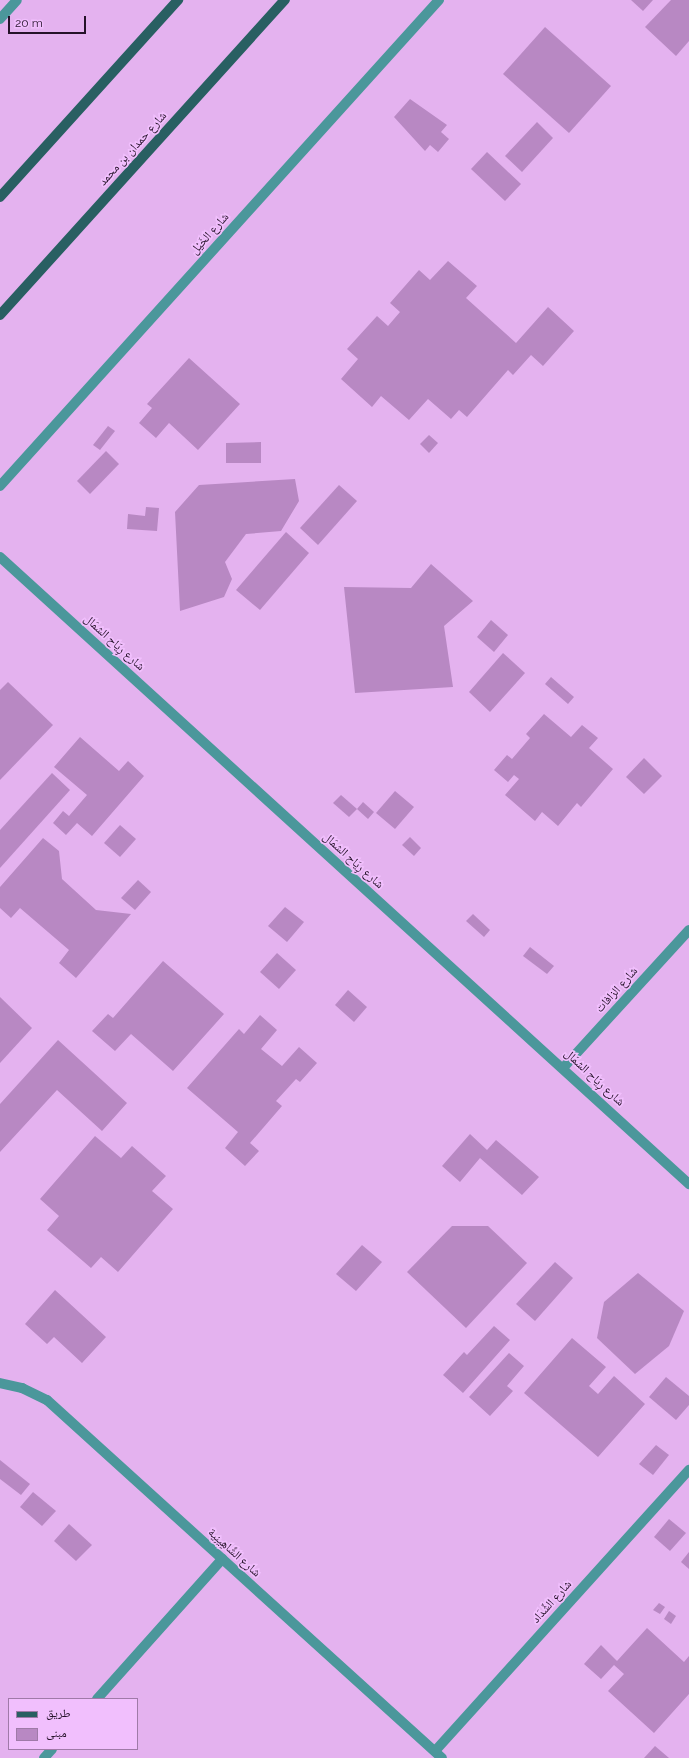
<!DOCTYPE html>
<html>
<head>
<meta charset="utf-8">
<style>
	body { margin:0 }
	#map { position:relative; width:689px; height:1758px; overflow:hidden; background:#e4b2ef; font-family:Raleway,"Noto Naskh Arabic",sans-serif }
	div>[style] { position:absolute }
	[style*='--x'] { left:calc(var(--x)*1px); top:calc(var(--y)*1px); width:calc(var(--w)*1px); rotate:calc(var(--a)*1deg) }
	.building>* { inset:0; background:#b888c3 }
	.service>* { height:10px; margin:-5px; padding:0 5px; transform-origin:5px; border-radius:5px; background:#4b979b }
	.minor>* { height:10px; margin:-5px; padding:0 5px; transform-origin:5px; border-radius:5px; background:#4b979b }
	.primary>* { height:10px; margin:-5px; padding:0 5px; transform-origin:5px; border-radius:5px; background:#295f62 }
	span { translate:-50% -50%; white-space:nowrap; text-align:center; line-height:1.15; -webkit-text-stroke:3.5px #f1bffd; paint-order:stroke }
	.street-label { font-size:12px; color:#251229 }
	.legend { position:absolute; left:8px; top:1698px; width:130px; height:52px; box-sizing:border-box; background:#f1bffd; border:1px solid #9f7aa8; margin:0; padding:5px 7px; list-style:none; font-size:12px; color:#251229 }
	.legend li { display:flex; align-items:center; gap:8px; height:20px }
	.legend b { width:20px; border:1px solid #9f7aa8 }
	.scale { position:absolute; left:8px; top:16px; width:78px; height:18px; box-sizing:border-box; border:2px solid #251229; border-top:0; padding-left:5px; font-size:12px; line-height:14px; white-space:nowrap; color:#251229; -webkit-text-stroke:3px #f1bffd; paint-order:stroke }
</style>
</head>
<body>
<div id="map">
	<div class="building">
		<i style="clip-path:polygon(631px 0,653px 0,643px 11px)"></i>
		<i style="clip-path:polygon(671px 0,689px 0,689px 41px,676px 56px,645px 27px)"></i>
		<i style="clip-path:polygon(545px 27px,611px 86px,569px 133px,503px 74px)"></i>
		<i style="clip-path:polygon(410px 99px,447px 125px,441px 132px,449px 139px,438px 152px,430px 145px,425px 151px,394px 117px)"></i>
		<i style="clip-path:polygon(537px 122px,553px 138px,522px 172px,505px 156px)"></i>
		<i style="clip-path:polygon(487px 152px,521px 184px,505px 201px,471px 169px)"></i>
		<i style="clip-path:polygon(448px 261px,477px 286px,466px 298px,516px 343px,548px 307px,574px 331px,543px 366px,531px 355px,513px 375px,508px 370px,467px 417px,459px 410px,451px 419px,428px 399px,409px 420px,381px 396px,372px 407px,341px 379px,358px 359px,347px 349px,377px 316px,388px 326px,400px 312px,390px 303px,419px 270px,430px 280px)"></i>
		<i style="clip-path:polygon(189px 358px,240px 404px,198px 450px,169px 423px,156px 438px,139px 423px,152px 408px,147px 404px)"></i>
		<i style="clip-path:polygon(108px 426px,115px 431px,100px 450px,93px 445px)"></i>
		<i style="clip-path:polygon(429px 435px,438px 443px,429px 453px,420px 444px)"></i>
		<i style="clip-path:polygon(261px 442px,261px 463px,226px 463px,226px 443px)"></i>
		<i style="clip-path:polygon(106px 451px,119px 464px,90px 494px,77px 481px)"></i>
		<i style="clip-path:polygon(295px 479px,299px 501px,281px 531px,246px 534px,225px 562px,232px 579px,224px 597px,180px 611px,175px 512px,199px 485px)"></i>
		<i style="clip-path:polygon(339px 485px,357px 501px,318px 545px,300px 528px)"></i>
		<i style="clip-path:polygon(146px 507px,159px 508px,157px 531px,127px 529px,128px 514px,145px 516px)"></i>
		<i style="clip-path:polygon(286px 532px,309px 553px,260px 610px,236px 590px)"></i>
		<i style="clip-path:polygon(431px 564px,473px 601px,444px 626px,453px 687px,355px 693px,344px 587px,411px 588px)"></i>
		<i style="clip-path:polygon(491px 620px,508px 635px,494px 652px,477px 637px)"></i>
		<i style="clip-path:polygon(503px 653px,525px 673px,490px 712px,469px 692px)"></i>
		<i style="clip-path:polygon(551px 677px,574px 697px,568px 704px,545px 684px)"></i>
		<i style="clip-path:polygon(8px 682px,53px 725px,0 780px,0 690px)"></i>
		<i style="clip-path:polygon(544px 714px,571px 737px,582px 725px,598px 738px,589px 748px,613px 769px,581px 807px,577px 803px,558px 826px,542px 812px,535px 821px,505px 795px,519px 779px,514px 775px,508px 782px,494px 770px,507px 755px,512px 759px,530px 738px,526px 734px)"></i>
		<i style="clip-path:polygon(80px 737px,119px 771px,128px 761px,144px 776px,92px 836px,77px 823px,66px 835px,53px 823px,63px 811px,69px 816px,87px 795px,54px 767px)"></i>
		<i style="clip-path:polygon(644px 758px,662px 776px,644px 794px,626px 777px)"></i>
		<i style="clip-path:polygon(52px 773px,70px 790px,0 868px,0 830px)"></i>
		<i style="clip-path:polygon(395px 791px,414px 807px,395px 829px,376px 813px)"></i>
		<i style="clip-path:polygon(341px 795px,357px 809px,349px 817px,333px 803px)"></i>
		<i style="clip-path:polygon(363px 802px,374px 812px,368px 819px,357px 809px)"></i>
		<i style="clip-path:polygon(120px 825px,136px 839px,120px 857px,104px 843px)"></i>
		<i style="clip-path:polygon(410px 837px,421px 848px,414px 856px,402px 845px)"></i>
		<i style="clip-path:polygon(43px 838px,59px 851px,62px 879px,96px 910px,131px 914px,76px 978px,59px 963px,69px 950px,20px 908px,11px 918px,0 908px,0 887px)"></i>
		<i style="clip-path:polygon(138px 880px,151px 892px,135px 910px,121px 898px)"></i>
		<i style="clip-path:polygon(285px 907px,304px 922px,287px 942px,268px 926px)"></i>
		<i style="clip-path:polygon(473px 914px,490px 930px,484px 937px,466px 921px)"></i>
		<i style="clip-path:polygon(530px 947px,554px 966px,547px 974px,523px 956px)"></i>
		<i style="clip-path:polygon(277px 953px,296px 970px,279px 989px,260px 972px)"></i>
		<i style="clip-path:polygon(163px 961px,224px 1014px,173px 1071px,131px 1034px,115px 1051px,92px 1031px,108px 1014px,113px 1018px)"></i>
		<i style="clip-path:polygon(348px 990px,367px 1007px,354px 1022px,335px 1005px)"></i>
		<i style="clip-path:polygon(0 997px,32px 1028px,0 1063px)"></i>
		<i style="clip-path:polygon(260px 1015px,277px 1030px,261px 1049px,282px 1066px,299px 1047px,317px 1063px,300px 1082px,296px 1079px,276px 1101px,282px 1106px,250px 1143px,259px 1151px,245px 1166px,225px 1148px,238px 1132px,187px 1088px,239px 1029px,244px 1034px)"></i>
		<i style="clip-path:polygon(58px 1040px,127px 1103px,102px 1131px,57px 1090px,0 1152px,0 1104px)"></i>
		<i style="clip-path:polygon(470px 1134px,487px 1150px,496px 1140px,539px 1177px,522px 1195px,480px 1158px,460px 1182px,442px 1166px)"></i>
		<i style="clip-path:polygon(95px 1136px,121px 1158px,132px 1146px,166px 1176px,152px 1191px,173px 1209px,118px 1272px,101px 1257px,91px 1268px,47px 1230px,59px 1216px,40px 1199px)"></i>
		<i style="clip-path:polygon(452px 1226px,488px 1226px,527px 1263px,466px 1328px,407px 1272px)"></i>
		<i style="clip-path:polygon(362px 1245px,382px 1262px,356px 1291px,336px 1274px)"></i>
		<i style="clip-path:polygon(555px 1262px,573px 1278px,535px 1321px,516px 1304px)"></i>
		<i style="clip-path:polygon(638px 1273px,684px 1311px,669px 1346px,635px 1374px,597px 1338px,604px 1302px)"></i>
		<i style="clip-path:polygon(55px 1290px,106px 1337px,82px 1363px,54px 1337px,47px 1344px,25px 1324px)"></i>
		<i style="clip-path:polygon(494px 1326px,510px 1340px,463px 1393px,443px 1375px,464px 1352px,467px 1355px)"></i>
		<i style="clip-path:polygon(572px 1338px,606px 1367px,589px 1386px,598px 1394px,614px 1376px,645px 1404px,598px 1457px,524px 1393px)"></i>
		<i style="clip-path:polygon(509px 1353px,524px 1366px,507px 1386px,513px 1391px,490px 1416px,469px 1397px)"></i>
		<i style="clip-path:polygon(666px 1377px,689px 1396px,689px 1405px,676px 1420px,649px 1397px)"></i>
		<i style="clip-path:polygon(656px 1445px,669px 1455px,653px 1475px,639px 1464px)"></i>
		<i style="clip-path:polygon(0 1460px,30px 1484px,21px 1495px,0 1479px)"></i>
		<i style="clip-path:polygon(33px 1492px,56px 1511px,42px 1526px,20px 1507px)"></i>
		<i style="clip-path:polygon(669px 1519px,686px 1533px,670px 1551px,654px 1537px)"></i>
		<i style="clip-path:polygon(69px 1524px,92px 1545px,76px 1561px,54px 1541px)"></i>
		<i style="clip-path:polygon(689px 1552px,689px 1569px,681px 1562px)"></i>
		<i style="clip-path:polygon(659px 1603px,665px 1607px,660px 1614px,653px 1610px)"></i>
		<i style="clip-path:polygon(669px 1611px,676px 1616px,671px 1624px,664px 1619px)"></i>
		<i style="clip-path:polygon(647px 1628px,684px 1662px,689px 1656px,689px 1694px,654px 1733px,608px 1691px,624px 1674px,614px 1665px,601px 1679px,584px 1664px,601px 1645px,617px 1661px)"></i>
		<i style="clip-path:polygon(655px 1746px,669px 1758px,644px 1758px)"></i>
	</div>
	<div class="service">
		<i style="--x:97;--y:1699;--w:188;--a:-48.2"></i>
		<i style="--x:44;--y:1758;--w:12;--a:-48"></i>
	</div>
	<div class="minor">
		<i style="--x:0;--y:19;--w:25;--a:-48"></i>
		<i style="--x:0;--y:486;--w:655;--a:-47.91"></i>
		<i style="--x:0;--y:557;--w:932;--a:42.3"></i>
		<i style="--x:563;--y:1068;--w:187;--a:-47.6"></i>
		<i style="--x:0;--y:1383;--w:23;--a:13"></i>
		<i style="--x:22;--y:1388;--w:28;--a:26"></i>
		<i style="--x:47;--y:1400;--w:533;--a:42.19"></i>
		<i style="--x:435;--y:1751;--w:379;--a:-47.9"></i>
	</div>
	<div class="primary">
		<i style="--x:0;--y:197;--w:266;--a:-47.9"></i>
		<i style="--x:0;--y:315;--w:425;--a:-47.9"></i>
	</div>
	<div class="street-label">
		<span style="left:133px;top:149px;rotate:-48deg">شارع حمدان بن محمد</span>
		<span style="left:210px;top:234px;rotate:-48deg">شارع الخَيْل</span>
		<span style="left:114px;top:643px;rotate:42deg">شارع رِيَاح الشمَال</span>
		<span style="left:353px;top:861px;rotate:42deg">شارع رِيَاح الشمَال</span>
		<span style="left:617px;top:990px;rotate:-48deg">شارع الزافات</span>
		<span style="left:594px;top:1078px;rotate:43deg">شارع رِيَاح الشمَال</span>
		<span style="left:234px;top:1553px;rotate:42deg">شارع الشَّاهِينِية</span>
		<span style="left:552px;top:1602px;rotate:-48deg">شارع الشِّدَاد</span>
	</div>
	<ul class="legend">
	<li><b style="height:5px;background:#295f62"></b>طريق</li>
	<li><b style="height:11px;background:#b888c3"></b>مبنى</li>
	</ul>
	<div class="scale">20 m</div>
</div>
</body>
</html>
